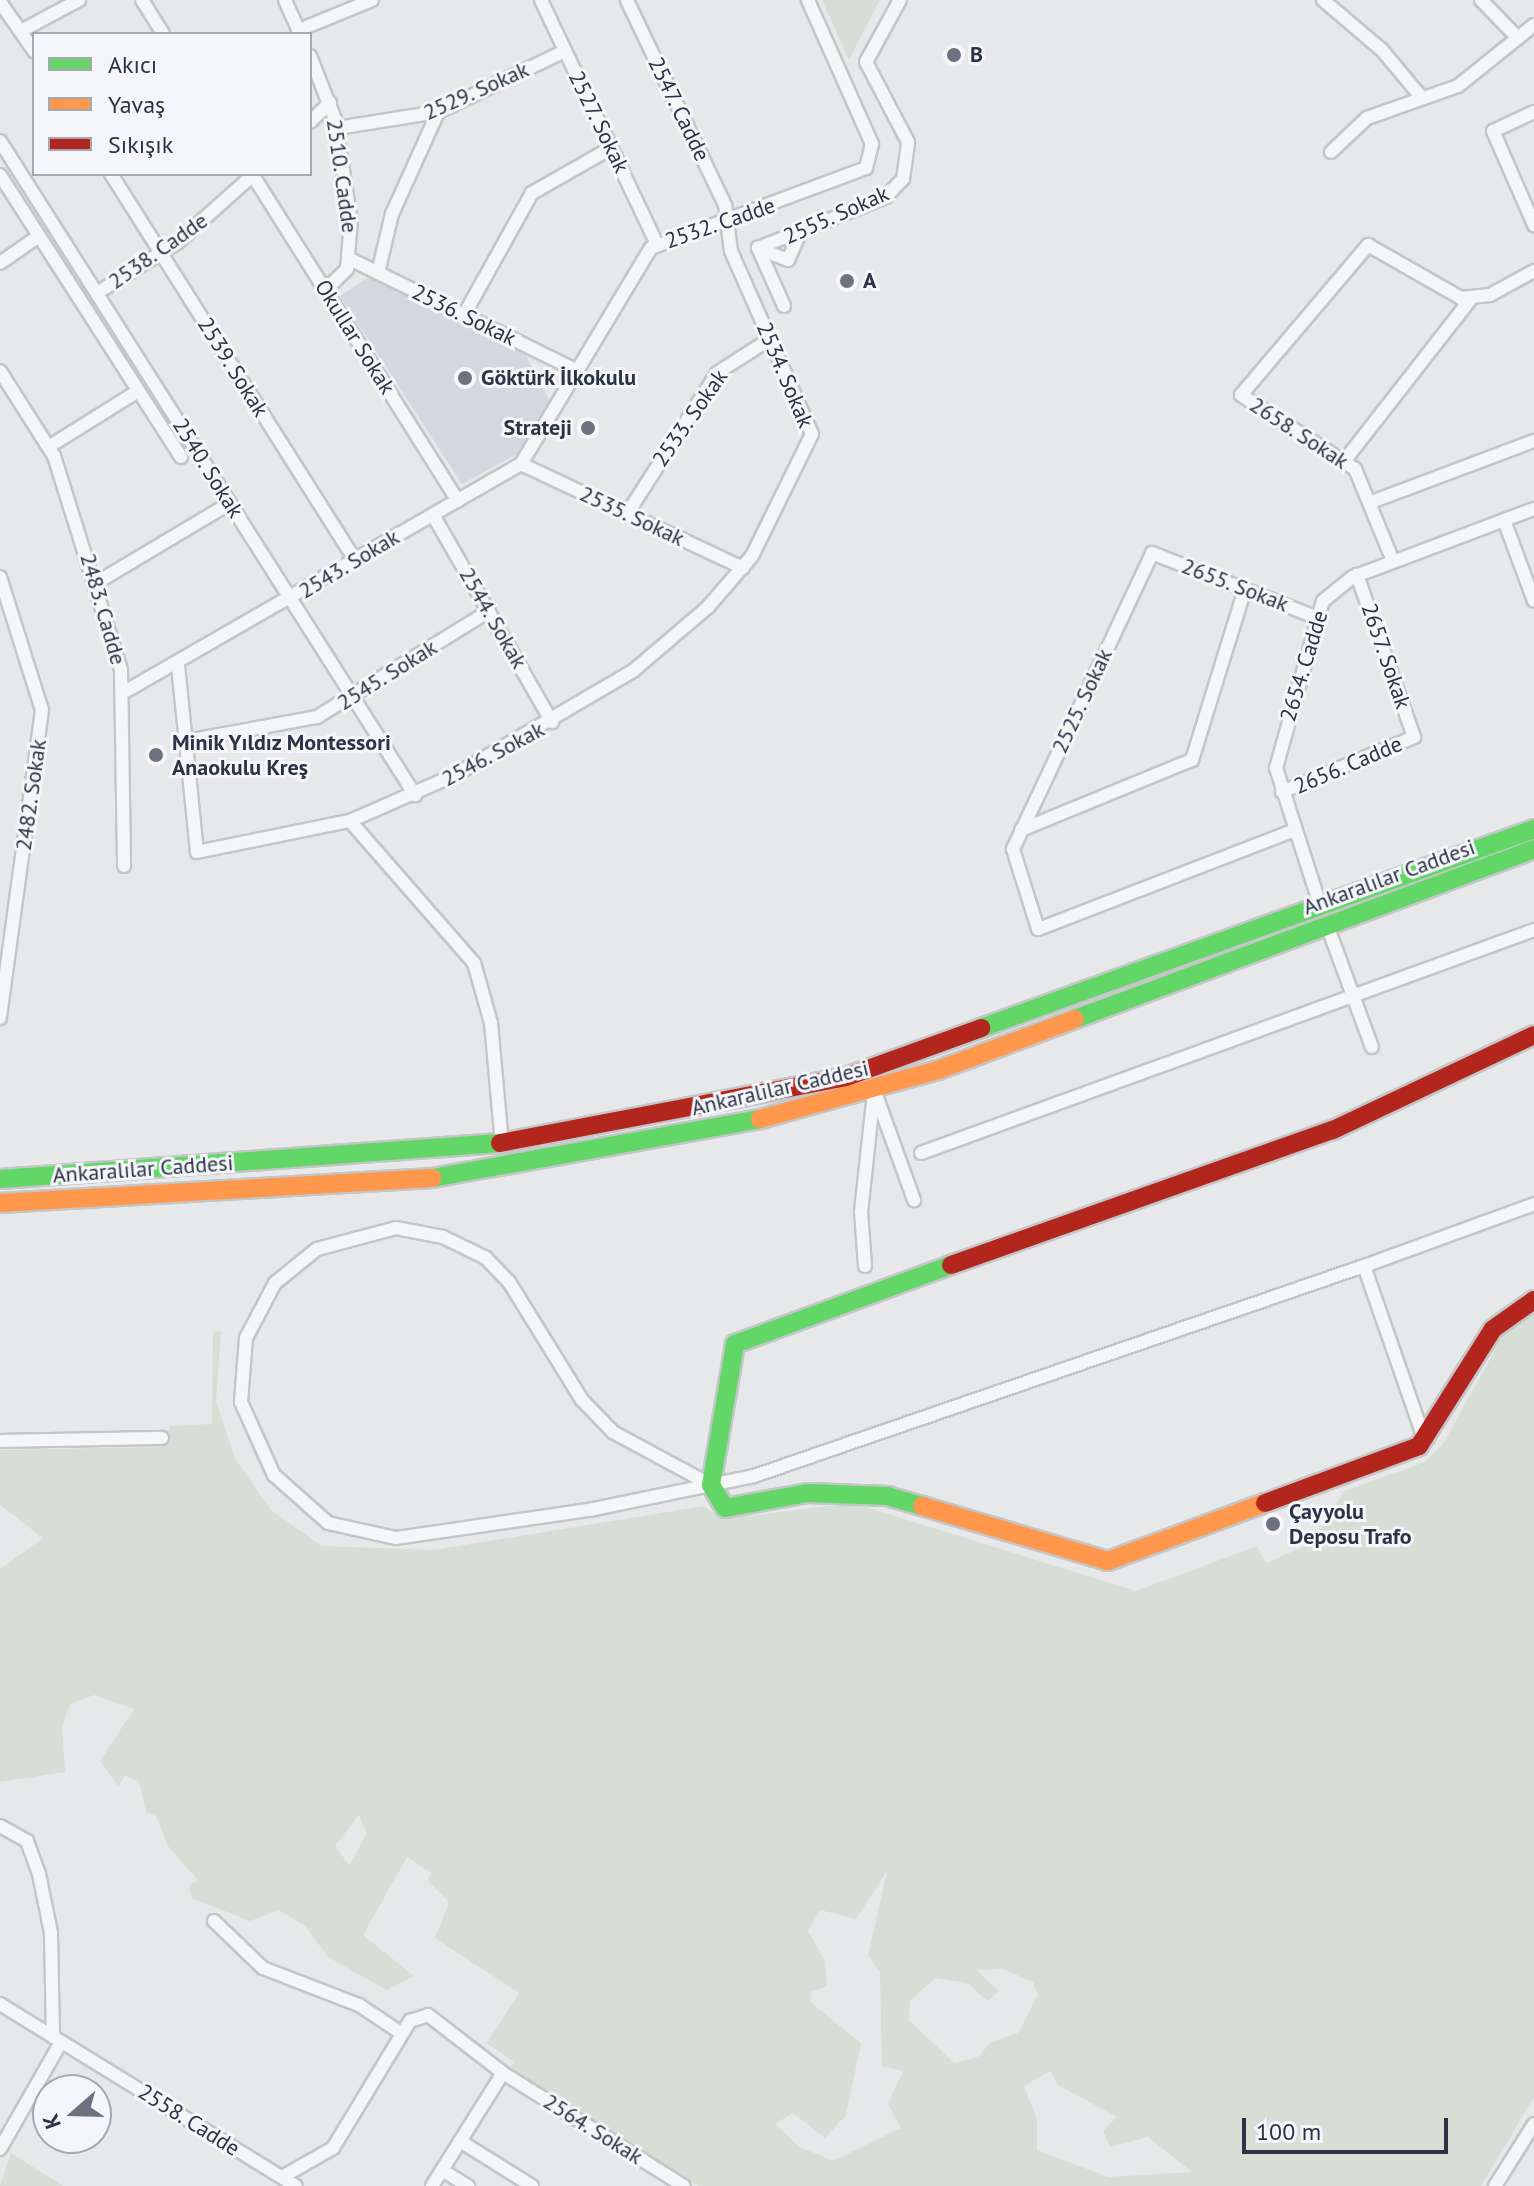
<!DOCTYPE html>
<html>
<head>
<meta charset="utf-8">
<style>
	body { margin:0 }
	#map { position:relative; width:1534px; height:2186px; overflow:hidden; background:#e6e8ea; font-family:"PT Sans",sans-serif }
	div>[style] { position:absolute }
	[style*='--x'] { left:calc(var(--x)*1px); top:calc(var(--y)*1px); width:calc(var(--w)*1px); rotate:calc(var(--a)*1deg) }
	.built>* { inset:0; background:#d4d7dd }
	.green>* { inset:0; background:#d6ded6 }
	.roads { filter:drop-shadow(2px 0 #c4c6c8) drop-shadow(-2px 0 #c4c6c8) drop-shadow(0 2px #c4c6c8) drop-shadow(0 -2px #c4c6c8) }
	.street>* { height:12px; margin:-6px; padding:0 6px; transform-origin:6px; border-radius:6px; background:#f5f6f7 }
	.fast>* { height:18px; margin:-9px; padding:0 9px; transform-origin:9px; border-radius:9px; background:#63d668 }
	.slow>* { height:18px; margin:-9px; padding:0 9px; transform-origin:9px; border-radius:9px; background:#ff974d }
	.jam>* { height:18px; margin:-9px; padding:0 9px; transform-origin:9px; border-radius:9px; background:#b3261e }
	.dots>* { width:22px; height:22px; translate:-50% -50%; box-sizing:border-box; border:4px solid #f4f6f9; border-radius:50% }
	span { translate:-50% -50%; white-space:nowrap; text-align:center; line-height:1.15; -webkit-text-stroke:6px #f4f6f9; paint-order:stroke }
	.poi-label { font-size:22px; color:#2b3445; font-weight:700 }
	.left { translate:0 -50%; text-align:left }
	.right { translate:-100% -50%; text-align:right }
	.street-label { font-size:22px; color:#2b3445 }
	.legend { position:absolute; left:32px; top:32px; width:280px; height:144px; box-sizing:border-box; background:#f4f6f9; border:2px solid #a4a8b1; margin:0; padding:10px 14px; list-style:none; font-size:24px; color:#2b3445 }
	.legend li { display:flex; align-items:center; gap:16px; height:40px }
	.legend b { width:40px; border:2px solid #a4a8b1 }
	.north { position:absolute; left:32px; top:2074px; width:80px; height:80px; box-sizing:border-box; background:#f4f6f9; border:2px solid #a4a8b1; border-radius:50%; rotate:250deg; font-size:22px; font-weight:700; line-height:32px; text-align:center; color:#2b3445 }
	.north::after { content:''; display:block; margin:auto; width:28px; height:36px; background:#6c737f; clip-path:polygon(50% 0,100% 100%,50% 72%,0 100%) }
	.scale { position:absolute; left:1242px; top:2118px; width:206px; height:36px; box-sizing:border-box; border:4px solid #2b3445; border-top:0; padding-left:10px; font-size:24px; line-height:28px; white-space:nowrap; color:#2b3445; -webkit-text-stroke:6px #f4f6f9; paint-order:stroke }
</style>
</head>
<body>
<div id="map">
	<div class="built">
		<i style="clip-path:polygon(371px 276px,524px 352px,551px 403px,526px 449px,462px 484px,340px 296px)"></i>
	</div>
	<div class="green">
		<i style="clip-path:polygon(822px 0,880px 0,849px 60px)"></i>
		<i style="clip-path:polygon(evenodd,1534px 1312px,1534px 2097px,1481px 2186px,699px 2186px,509px 2071px,514px 2062px,487px 2043px,519px 1993px,435px 1938px,449px 1902px,428px 1881px,431px 1873px,407px 1857px,363px 1935px,414px 1976px,387px 1990px,328px 1957px,306px 1927px,279px 1910px,250px 1921px,192px 1898px,189px 1886px,198px 1880px,168px 1846px,156px 1816px,146px 1812px,139px 1781px,125px 1776px,118px 1786px,100px 1761px,134px 1709px,94px 1695px,70px 1704px,62px 1726px,65px 1772px,0 1782px,0 1569px,43px 1538px,0 1505px,0 1450px,152px 1447px,168px 1443px,170px 1426px,212px 1424px,213px 1332px,221px 1331px,216px 1401px,235px 1459px,271px 1510px,322px 1546px,434px 1550px,704px 1506px,723px 1519px,853px 1503px,1136px 1591px,1257px 1546px,1266px 1563px,1312px 1543px,1344px 1491px,1425px 1462px,1443px 1444px,1506px 1330px,1534px 1312px,359px 1815px,367px 1834px,349px 1865px,335px 1846px,359px 1815px,1534px 1312px,887px 1871px,868px 1956px,880px 1972px,882px 2066px,903px 2071px,888px 2104px,901px 2128px,833px 2161px,798px 2146px,775px 2124px,793px 2113px,825px 2138px,846px 2115px,861px 2043px,810px 2002px,811px 1992px,827px 1986px,825px 1961px,808px 1931px,820px 1910px,856px 1919px,887px 1871px,1534px 1312px,1004px 1969px,1033px 1982px,1038px 1995px,1018px 2033px,991px 2042px,978px 2057px,954px 2063px,909px 2020px,910px 2001px,935px 1978px,967px 1983px,988px 2001px,999px 1991px,976px 1970px,1004px 1969px,1534px 1312px,1050px 2071px,1058px 2085px,1117px 2117px,1103px 2131px,1110px 2147px,1148px 2137px,1192px 2172px,1108px 2177px,1037px 2150px,1037px 2120px,1024px 2086px,1050px 2071px)"></i>
		<i style="clip-path:polygon(11px 2153px,63px 2186px,0 2186px)"></i>
	</div>
	<div class="roads">
		<div class="street">
			<i style="--x:142;--y:0;--w:40;--a:58"></i>
			<i style="--x:285;--y:0;--w:37;--a:66"></i>
			<i style="--x:541;--y:0;--w:270;--a:64.6"></i>
			<i style="--x:1323;--y:0;--w:77;--a:40.3"></i>
			<i style="--x:1382;--y:50;--w:62;--a:50.2"></i>
			<i style="--x:1481;--y:0;--w:53;--a:45.8"></i>
			<i style="--x:0;--y:2;--w:60;--a:55.2"></i>
			<i style="--x:299;--y:30;--w:79;--a:-22.3"></i>
			<i style="--x:21;--y:31;--w:66;--a:-28.1"></i>
			<i style="--x:310;--y:56;--w:68;--a:68.4"></i>
			<i style="--x:335;--y:119;--w:103;--a:81.1"></i>
			<i style="--x:351;--y:221;--w:48;--a:94.8"></i>
			<i style="--x:347;--y:269;--w:30;--a:136"></i>
			<i style="--x:1534;--y:112;--w:45;--a:155.1"></i>
			<i style="--x:1493;--y:131;--w:103;--a:66.4"></i>
			<i style="--x:310;--y:122;--w:28;--a:-44"></i>
			<i style="--x:337;--y:128;--w:102;--a:-9"></i>
			<i style="--x:438;--y:112;--w:141;--a:-25.7"></i>
			<i style="--x:0;--y:141;--w:775;--a:57.6"></i>
			<i style="--x:1331;--y:152;--w:50;--a:-43.4"></i>
			<i style="--x:1367;--y:118;--w:96;--a:-19.4"></i>
			<i style="--x:1458;--y:86;--w:97;--a:-38.8"></i>
			<i style="--x:111;--y:174;--w:457;--a:57.7"></i>
			<i style="--x:252;--y:174;--w:386;--a:57.8"></i>
			<i style="--x:0;--y:175;--w:335;--a:57.3"></i>
			<i style="--x:758;--y:248;--w:138;--a:-21.7"></i>
			<i style="--x:886;--y:197;--w:25;--a:-47"></i>
			<i style="--x:903;--y:179;--w:37;--a:-82"></i>
			<i style="--x:908;--y:142;--w:90;--a:-117.7"></i>
			<i style="--x:866;--y:62;--w:71;--a:-61.3"></i>
			<i style="--x:350;--y:259;--w:254;--a:26.2"></i>
			<i style="--x:0;--y:263;--w:47;--a:-34.7"></i>
			<i style="--x:378;--y:273;--w:61;--a:-76.7"></i>
			<i style="--x:392;--y:214;--w:112;--a:-65.7"></i>
			<i style="--x:97;--y:293;--w:96;--a:-32.2"></i>
			<i style="--x:178;--y:242;--w:102;--a:-41.8"></i>
			<i style="--x:784;--y:306;--w:64;--a:-114.1"></i>
			<i style="--x:758;--y:248;--w:32;--a:22"></i>
			<i style="--x:788;--y:260;--w:32;--a:-66"></i>
			<i style="--x:464;--y:315;--w:140;--a:-60.9"></i>
			<i style="--x:532;--y:193;--w:91;--a:-29.7"></i>
			<i style="--x:0;--y:371;--w:101;--a:57.6"></i>
			<i style="--x:54;--y:456;--w:224;--a:72.6"></i>
			<i style="--x:121;--y:670;--w:196;--a:89.1"></i>
			<i style="--x:50;--y:446;--w:104;--a:-32"></i>
			<i style="--x:1345;--y:460;--w:204;--a:-52"></i>
			<i style="--x:521;--y:464;--w:245;--a:25.1"></i>
			<i style="--x:1374;--y:501;--w:171;--a:-20.6"></i>
			<i style="--x:627;--y:514;--w:167;--a:-57.4"></i>
			<i style="--x:717;--y:373;--w:63;--a:-32.7"></i>
			<i style="--x:433;--y:515;--w:239;--a:60.1"></i>
			<i style="--x:1504;--y:520;--w:86;--a:69.7"></i>
			<i style="--x:1393;--y:561;--w:100;--a:-112.4"></i>
			<i style="--x:1355;--y:469;--w:136;--a:-147"></i>
			<i style="--x:1241;--y:395;--w:197;--a:-49.7"></i>
			<i style="--x:1368;--y:245;--w:107;--a:29.7"></i>
			<i style="--x:1461;--y:298;--w:29;--a:-6"></i>
			<i style="--x:1490;--y:295;--w:50;--a:-28.6"></i>
			<i style="--x:0;--y:577;--w:139;--a:72.5"></i>
			<i style="--x:42;--y:710;--w:311;--a:97.8"></i>
			<i style="--x:96;--y:583;--w:156;--a:-30.8"></i>
			<i style="--x:178;--y:665;--w:188;--a:84.2"></i>
			<i style="--x:197;--y:852;--w:156;--a:-11.5"></i>
			<i style="--x:350;--y:821;--w:115;--a:-23.7"></i>
			<i style="--x:455;--y:775;--w:206;--a:-30.3"></i>
			<i style="--x:633;--y:671;--w:99;--a:-40.5"></i>
			<i style="--x:708;--y:607;--w:67;--a:-49.2"></i>
			<i style="--x:752;--y:556;--w:136;--a:-63.8"></i>
			<i style="--x:812;--y:434;--w:200;--a:-113.9"></i>
			<i style="--x:731;--y:251;--w:46;--a:-97.4"></i>
			<i style="--x:725;--y:205;--w:227;--a:-115.6"></i>
			<i style="--x:126;--y:691;--w:456;--a:-29.9"></i>
			<i style="--x:521;--y:464;--w:252;--a:-59"></i>
			<i style="--x:651;--y:248;--w:229;--a:-20.4"></i>
			<i style="--x:866;--y:168;--w:25;--a:-76"></i>
			<i style="--x:872;--y:144;--w:158;--a:-114"></i>
			<i style="--x:186;--y:741;--w:133;--a:-10.4"></i>
			<i style="--x:317;--y:717;--w:202;--a:-31.6"></i>
			<i style="--x:1282;--y:792;--w:143;--a:-22.6"></i>
			<i style="--x:1414;--y:737;--w:172;--a:-109.4"></i>
			<i style="--x:350;--y:821;--w:189;--a:48.9"></i>
			<i style="--x:474;--y:963;--w:62;--a:74.2"></i>
			<i style="--x:491;--y:1023;--w:121;--a:84.8"></i>
			<i style="--x:1021;--y:830;--w:185;--a:-22.3"></i>
			<i style="--x:1192;--y:760;--w:179;--a:-72.8"></i>
			<i style="--x:1295;--y:830;--w:275;--a:158.9"></i>
			<i style="--x:1038;--y:929;--w:84;--a:-107.4"></i>
			<i style="--x:1013;--y:849;--w:327;--a:-64.8"></i>
			<i style="--x:1152;--y:553;--w:178;--a:21.4"></i>
			<i style="--x:1321;--y:908;--w:147;--a:-107.8"></i>
			<i style="--x:1276;--y:768;--w:173;--a:-74.3"></i>
			<i style="--x:1323;--y:601;--w:38;--a:-39"></i>
			<i style="--x:1353;--y:577;--w:193;--a:-20.6"></i>
			<i style="--x:1327;--y:925;--w:130;--a:69.8"></i>
			<i style="--x:876;--y:1095;--w:112;--a:70.1"></i>
			<i style="--x:921;--y:1153;--w:652;--a:-19.99"></i>
			<i style="--x:865;--y:1266;--w:54;--a:-94.2"></i>
			<i style="--x:861;--y:1212;--w:121;--a:-83.8"></i>
			<i style="--x:0;--y:1441;--w:162;--a:-1.1"></i>
			<i style="--x:1425;--y:1441;--w:185;--a:-109.2"></i>
			<i style="--x:1364;--y:1266;--w:181;--a:-20"></i>
			<i style="--x:711;--y:1485;--w:111;--a:-151.6"></i>
			<i style="--x:613;--y:1432;--w:45;--a:-134.1"></i>
			<i style="--x:582;--y:1400;--w:139;--a:-121.7"></i>
			<i style="--x:509;--y:1282;--w:33;--a:-134"></i>
			<i style="--x:486;--y:1258;--w:48;--a:-154"></i>
			<i style="--x:443;--y:1237;--w:48;--a:-169.2"></i>
			<i style="--x:396;--y:1228;--w:82;--a:165.1"></i>
			<i style="--x:317;--y:1249;--w:54;--a:141"></i>
			<i style="--x:275;--y:1283;--w:62;--a:117.8"></i>
			<i style="--x:246;--y:1338;--w:64;--a:94.5"></i>
			<i style="--x:241;--y:1402;--w:80;--a:65.7"></i>
			<i style="--x:274;--y:1475;--w:72;--a:41.6"></i>
			<i style="--x:328;--y:1523;--w:70;--a:12.4"></i>
			<i style="--x:396;--y:1538;--w:195;--a:-8.3"></i>
			<i style="--x:589;--y:1510;--w:168;--a:-11.6"></i>
			<i style="--x:754;--y:1476;--w:645;--a:-19"></i>
			<i style="--x:0;--y:1826;--w:31;--a:29"></i>
			<i style="--x:27;--y:1841;--w:35;--a:70"></i>
			<i style="--x:39;--y:1874;--w:60;--a:78.5"></i>
			<i style="--x:51;--y:1933;--w:104;--a:88.9"></i>
			<i style="--x:214;--y:1921;--w:68;--a:43.8"></i>
			<i style="--x:263;--y:1968;--w:103;--a:21.1"></i>
			<i style="--x:359;--y:2005;--w:50;--a:33.7"></i>
			<i style="--x:0;--y:2004;--w:347;--a:31.6"></i>
			<i style="--x:460;--y:2141;--w:85;--a:32"></i>
			<i style="--x:0;--y:2149;--w:123;--a:-60.3"></i>
			<i style="--x:442;--y:2170;--w:31;--a:32"></i>
			<i style="--x:282;--y:2177;--w:59;--a:-29.6"></i>
			<i style="--x:333;--y:2148;--w:149;--a:-58.8"></i>
			<i style="--x:410;--y:2021;--w:19;--a:-18"></i>
			<i style="--x:428;--y:2015;--w:95;--a:37.7"></i>
			<i style="--x:503;--y:2073;--w:213;--a:32"></i>
			<i style="--x:432;--y:2186;--w:133;--a:-57.9"></i>
			<i style="--x:1495;--y:2186;--w:73;--a:-57.8"></i>
		</div>
		<div class="fast">
			<i style="--x:1075;--y:1019;--w:489;--a:-20.3"></i>
			<i style="--x:981;--y:1028;--w:588;--a:-19.79"></i>
			<i style="--x:432;--y:1178;--w:333;--a:-10.2"></i>
			<i style="--x:0;--y:1179;--w:501;--a:-4.12"></i>
			<i style="--x:922;--y:1506;--w:35;--a:-164"></i>
			<i style="--x:888;--y:1496;--w:80;--a:-177.9"></i>
			<i style="--x:808;--y:1493;--w:84;--a:169.8"></i>
			<i style="--x:725;--y:1508;--w:27;--a:-121"></i>
			<i style="--x:711;--y:1485;--w:143;--a:-80.3"></i>
			<i style="--x:735;--y:1344;--w:230;--a:-20.1"></i>
		</div>
		<div class="slow">
			<i style="--x:760;--y:1119;--w:185;--a:-15.4"></i>
			<i style="--x:938;--y:1070;--w:146;--a:-20.4"></i>
			<i style="--x:0;--y:1203;--w:433;--a:-3.3"></i>
			<i style="--x:922;--y:1506;--w:194;--a:16.5"></i>
			<i style="--x:1108;--y:1561;--w:167;--a:-20.3"></i>
		</div>
		<div class="jam">
			<i style="--x:500;--y:1143;--w:352;--a:-10.8"></i>
			<i style="--x:846;--y:1077;--w:144;--a:-19.9"></i>
			<i style="--x:951;--y:1265;--w:405;--a:-19.5"></i>
			<i style="--x:1333;--y:1130;--w:222;--a:-25.3"></i>
			<i style="--x:1265;--y:1503;--w:164;--a:-20.3"></i>
			<i style="--x:1419;--y:1446;--w:138;--a:-57.7"></i>
			<i style="--x:1493;--y:1329;--w:50;--a:-35.3"></i>
		</div>
	</div>
	<div class="dots">
		<i style="left:954px;top:55px;background:#6c737f"></i>
		<i style="left:847px;top:281px;background:#6c737f"></i>
		<i style="left:465px;top:378px;background:#6c737f"></i>
		<i style="left:588px;top:428px;background:#6c737f"></i>
		<i style="left:156px;top:755px;background:#6c737f"></i>
		<i style="left:1273px;top:1524px;background:#6c737f"></i>
	</div>
	<div class="poi-label">
		<span class="left" style="left:970px;top:55px">B</span>
		<span class="left" style="left:863px;top:281px">A</span>
		<span class="left" style="left:481px;top:378px">Göktürk İlkokulu</span>
		<span class="right" style="left:572px;top:428px">Strateji</span>
		<span class="left" style="left:172px;top:755px">Minik Yıldız Montessori<br>Anaokulu Kreş</span>
		<span class="left" style="left:1289px;top:1524px">Çayyolu<br>Deposu Trafo</span>
	</div>
	<div class="street-label">
		<span style="left:476px;top:91px;rotate:-24deg">2529. Sokak</span>
		<span style="left:679px;top:109px;rotate:64deg">2547. Cadde</span>
		<span style="left:599px;top:122px;rotate:64deg">2527. Sokak</span>
		<span style="left:342px;top:176px;rotate:82deg">2510. Cadde</span>
		<span style="left:836px;top:215px;rotate:-24deg">2555. Sokak</span>
		<span style="left:720px;top:223px;rotate:-19deg">2532. Cadde</span>
		<span style="left:158px;top:251px;rotate:-35deg">2538. Cadde</span>
		<span style="left:464px;top:315px;rotate:26deg">2536. Sokak</span>
		<span style="left:355px;top:337px;rotate:58deg">Okullar Sokak</span>
		<span style="left:233px;top:367px;rotate:58deg">2539. Sokak</span>
		<span style="left:785px;top:375px;rotate:67deg">2534. Sokak</span>
		<span style="left:690px;top:418px;rotate:-55deg">2533. Sokak</span>
		<span style="left:1299px;top:433px;rotate:33deg">2658. Sokak</span>
		<span style="left:208px;top:468px;rotate:58deg">2540. Sokak</span>
		<span style="left:632px;top:516px;rotate:25deg">2535. Sokak</span>
		<span style="left:349px;top:564px;rotate:-31deg">2543. Sokak</span>
		<span style="left:1235px;top:585px;rotate:21deg">2655. Sokak</span>
		<span style="left:103px;top:609px;rotate:74deg">2483. Cadde</span>
		<span style="left:493px;top:618px;rotate:60deg">2544. Sokak</span>
		<span style="left:1386px;top:656px;rotate:71deg">2657. Sokak</span>
		<span style="left:1304px;top:666px;rotate:-73deg">2654. Cadde</span>
		<span style="left:387px;top:675px;rotate:-32deg">2545. Sokak</span>
		<span style="left:1082px;top:701px;rotate:-65deg">2525. Sokak</span>
		<span style="left:493px;top:754px;rotate:-28deg">2546. Sokak</span>
		<span style="left:1348px;top:765px;rotate:-23deg">2656. Cadde</span>
		<span style="left:31px;top:795px;rotate:-82deg">2482. Sokak</span>
		<span style="left:1389px;top:877px;rotate:-20deg">Ankaralılar Caddesi</span>
		<span style="left:780px;top:1088px;rotate:-13deg">Ankaralılar Caddesi</span>
		<span style="left:143px;top:1169px;rotate:-4deg">Ankaralılar Caddesi</span>
		<span style="left:189px;top:2120px;rotate:32deg">2558. Cadde</span>
		<span style="left:593px;top:2129px;rotate:32deg">2564. Sokak</span>
	</div>
	<ul class="legend">
	<li><b style="height:10px;background:#63d668"></b>Akıcı</li>
	<li><b style="height:10px;background:#ff974d"></b>Yavaş</li>
	<li><b style="height:10px;background:#b3261e"></b>Sıkışık</li>
	</ul>
	<div class="north">K</div>
	<div class="scale">100 m</div>
</div>
</body>
</html>
